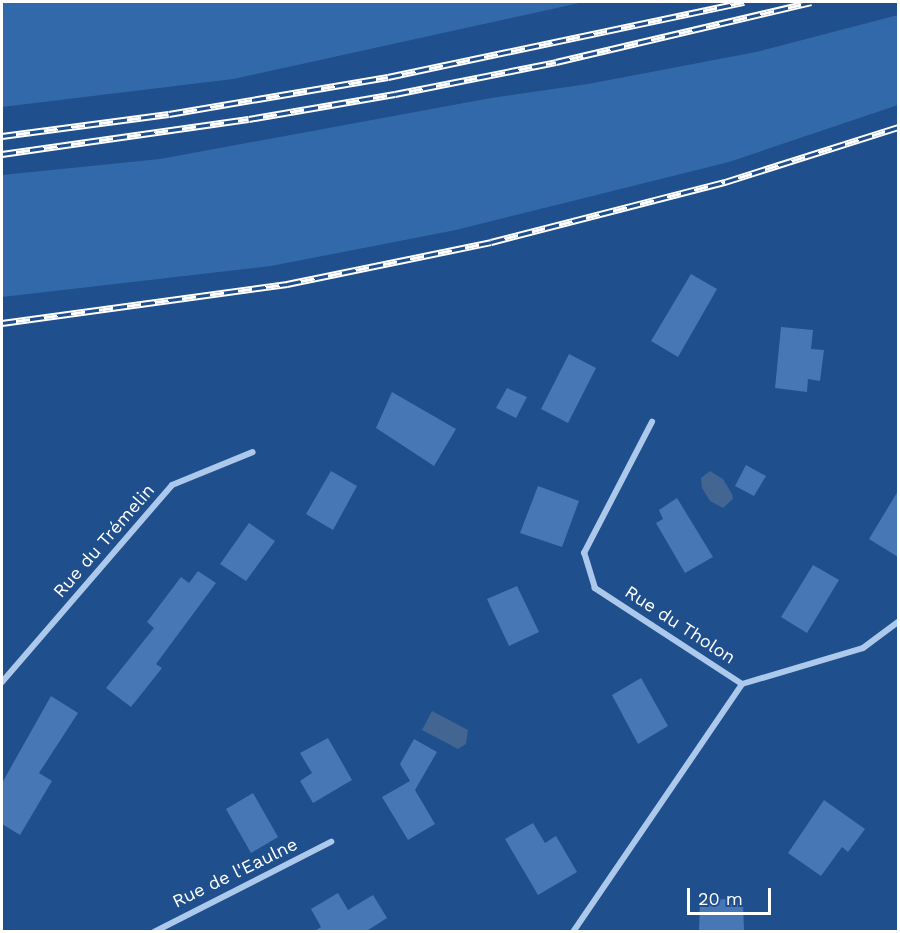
<!DOCTYPE html>
<html>
<head>
<meta charset="utf-8">
<style>
	body { margin:0 }
	#map { position:relative; width:900px; height:933px; overflow:hidden; background:#1f4f8d; font-family:"Work Sans",sans-serif }
	div>[style] { position:absolute }
	[style*='--x'] { left:calc(var(--x)*1px); top:calc(var(--y)*1px); width:calc(var(--w)*1px); rotate:calc(var(--a)*1deg) }
	.green>* { inset:0; background:#3269ab }
	.water>* { inset:0; background:#436592 }
	.building>* { inset:0; background:#4778b5 }
	.street>* { height:6px; margin:-3px; padding:0 3px; transform-origin:3px; border-radius:3px; background:#acc9ec }
	.rail>* { height:7px; margin-top:-3.5px; transform-origin:0; background:repeating-linear-gradient(90deg,#1f4f8d 0 14px,#fff 0 28px); box-sizing:border-box; border-block:2px solid #fff }
	span { translate:-50% -50%; white-space:nowrap; text-align:center; line-height:1.15; -webkit-text-stroke:4.5px #1f4f8d; paint-order:stroke }
	.street-label { font-size:18px; color:#fff }
	.frame { position:absolute; inset:0; border:3px solid #fff; pointer-events:none }
	.scale { position:absolute; left:687px; top:888px; width:84px; height:27px; box-sizing:border-box; border:3px solid #fff; border-top:0; padding-left:8px; font-size:18px; line-height:21px; white-space:nowrap; color:#fff; -webkit-text-stroke:4px #1f4f8d; paint-order:stroke }
</style>
</head>
<body>
<div id="map">
	<div class="green">
		<i style="clip-path:polygon(2px 2px,584px 2px,233px 79px,2px 107px)"></i>
		<i style="clip-path:polygon(898px 15px,898px 105px,729px 162px,456px 230px,271px 266px,2px 297px,2px 175px,160px 159px,491px 98px,588px 84px,756px 52px)"></i>
	</div>
	<div class="water">
		<i style="clip-path:polygon(710px 471px,723px 479px,732px 494px,733px 499px,723px 508px,710px 501px,702px 488px,701px 478px)"></i>
		<i style="clip-path:polygon(432px 711px,468px 730px,466px 744px,458px 749px,422px 730px)"></i>
	</div>
	<div class="building">
		<i style="clip-path:polygon(691px 274px,717px 289px,678px 357px,651px 341px)"></i>
		<i style="clip-path:polygon(781px 327px,813px 330px,811px 349px,824px 350px,820px 381px,808px 379px,807px 392px,775px 388px)"></i>
		<i style="clip-path:polygon(569px 354px,596px 368px,568px 423px,541px 409px)"></i>
		<i style="clip-path:polygon(507px 388px,527px 397px,516px 418px,496px 408px)"></i>
		<i style="clip-path:polygon(392px 392px,456px 429px,434px 466px,376px 428px)"></i>
		<i style="clip-path:polygon(746px 465px,766px 476px,754px 496px,735px 486px)"></i>
		<i style="clip-path:polygon(331px 471px,357px 486px,333px 530px,306px 514px)"></i>
		<i style="clip-path:polygon(538px 486px,579px 501px,562px 547px,520px 533px)"></i>
		<i style="clip-path:polygon(898px 491px,898px 557px,869px 539px)"></i>
		<i style="clip-path:polygon(677px 498px,713px 557px,685px 573px,656px 523px,663px 519px,659px 510px)"></i>
		<i style="clip-path:polygon(249px 523px,275px 541px,246px 581px,220px 564px)"></i>
		<i style="clip-path:polygon(813px 565px,839px 580px,807px 633px,781px 617px)"></i>
		<i style="clip-path:polygon(198px 571px,216px 583px,156px 664px,162px 668px,131px 707px,106px 688px,154px 628px,147px 622px,181px 577px,189px 583px)"></i>
		<i style="clip-path:polygon(517px 586px,539px 632px,509px 646px,487px 599px)"></i>
		<i style="clip-path:polygon(641px 678px,668px 726px,638px 744px,612px 695px)"></i>
		<i style="clip-path:polygon(51px 696px,78px 713px,39px 773px,52px 781px,20px 835px,2px 824px,2px 783px)"></i>
		<i style="clip-path:polygon(328px 738px,352px 780px,313px 803px,300px 781px,312px 773px,300px 753px)"></i>
		<i style="clip-path:polygon(414px 739px,437px 752px,415px 790px,435px 824px,408px 840px,382px 797px,410px 781px,400px 764px)"></i>
		<i style="clip-path:polygon(253px 793px,278px 837px,251px 853px,226px 809px)"></i>
		<i style="clip-path:polygon(824px 800px,865px 829px,848px 852px,842px 847px,821px 876px,788px 853px)"></i>
		<i style="clip-path:polygon(533px 823px,545px 843px,556px 836px,577px 872px,538px 895px,505px 839px)"></i>
		<i style="clip-path:polygon(338px 893px,348px 910px,373px 895px,387px 918px,365px 932px,313px 932px,321px 927px,311px 909px)"></i>
		<i style="clip-path:polygon(726px 899px,726px 904px,743px 903px,744px 930px,699px 931px,700px 901px)"></i>
	</div>
	<div class="street">
		<i style="--x:2;--y:682;--w:260;--a:-49.2"></i>
		<i style="--x:172;--y:485;--w:87;--a:-22.2"></i>
		<i style="--x:742;--y:684;--w:126;--a:-16.6"></i>
		<i style="--x:863;--y:648;--w:44;--a:-36.6"></i>
		<i style="--x:154;--y:932;--w:199;--a:-27"></i>
		<i style="--x:573;--y:932;--w:300;--a:-55.7"></i>
		<i style="--x:742;--y:684;--w:176;--a:-146.9"></i>
		<i style="--x:595;--y:588;--w:37;--a:-107"></i>
		<i style="--x:584;--y:553;--w:148;--a:-62.6"></i>
	</div>
	<div class="rail">
		<i style="--x:2;--y:136;--w:168;--a:-7.5"></i>
		<i style="--x:169;--y:114;--w:222;--a:-9.6"></i>
		<i style="--x:388;--y:77;--w:364;--a:-11.9"></i>
		<i style="--x:2;--y:154;--w:249;--a:-8.1"></i>
		<i style="--x:249;--y:119;--w:148;--a:-9.7"></i>
		<i style="--x:395;--y:94;--w:164;--a:-11.2"></i>
		<i style="--x:556;--y:62;--w:262;--a:-13.2"></i>
		<i style="--x:2;--y:323;--w:288;--a:-7.8"></i>
		<i style="--x:287;--y:284;--w:208;--a:-11.6"></i>
		<i style="--x:491;--y:242;--w:242;--a:-14.4"></i>
		<i style="--x:725;--y:182;--w:182;--a:-17.6"></i>
	</div>
	<div class="street-label">
		<span style="left:104px;top:541px;rotate:-49deg">Rue du Trémelin</span>
		<span style="left:680px;top:625px;rotate:33deg">Rue du Tholon</span>
		<span style="left:235px;top:873px;rotate:-26deg">Rue de l'Eaulne</span>
	</div>
	<div class="frame"></div>
	<div class="scale">20 m</div>
</div>
</body>
</html>
